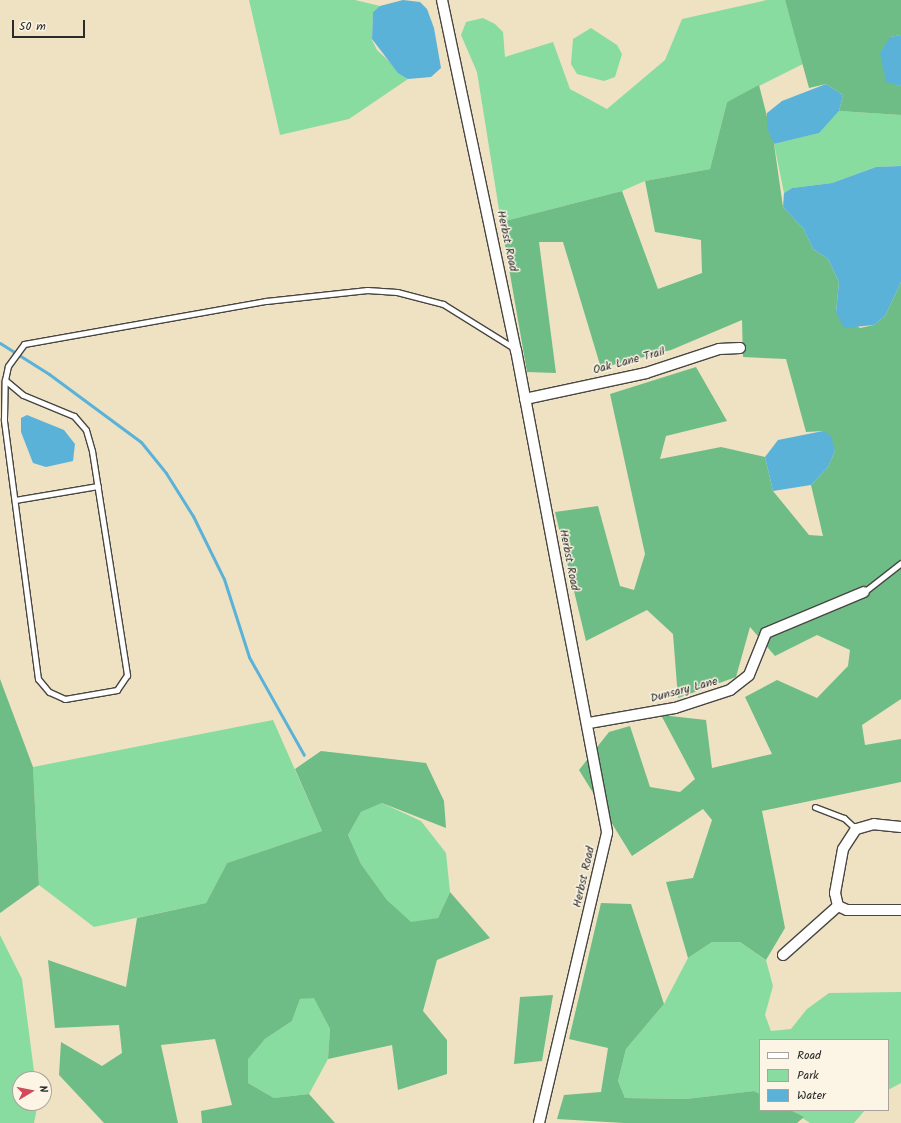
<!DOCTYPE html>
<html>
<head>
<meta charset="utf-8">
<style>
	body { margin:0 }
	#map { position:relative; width:901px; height:1123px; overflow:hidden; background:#eee2c3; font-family:Kalam,sans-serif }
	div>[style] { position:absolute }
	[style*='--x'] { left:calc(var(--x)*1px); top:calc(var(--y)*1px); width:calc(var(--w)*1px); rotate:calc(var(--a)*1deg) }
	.green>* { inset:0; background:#88dc9f }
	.forest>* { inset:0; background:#6ebc86 }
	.water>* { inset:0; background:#5ab2d8 }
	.stream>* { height:3px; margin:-1.5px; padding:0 1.5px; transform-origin:1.5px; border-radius:1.5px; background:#5ab2d8 }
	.roads { filter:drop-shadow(1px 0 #484642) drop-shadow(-1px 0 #484642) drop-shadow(0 1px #484642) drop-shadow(0 -1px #484642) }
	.service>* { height:5px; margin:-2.5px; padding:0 2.5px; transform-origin:2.5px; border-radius:2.5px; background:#fff }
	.minor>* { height:10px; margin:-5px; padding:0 5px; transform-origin:5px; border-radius:5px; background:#fff }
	span { translate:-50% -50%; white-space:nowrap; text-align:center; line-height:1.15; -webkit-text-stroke:3px #fcf5e5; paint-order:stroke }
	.street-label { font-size:12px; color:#2b2b2b }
	.legend { position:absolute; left:759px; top:1039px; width:130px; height:72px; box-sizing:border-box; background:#fcf5e5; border:1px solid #a8a49b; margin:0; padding:5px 7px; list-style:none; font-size:12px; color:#2b2b2b }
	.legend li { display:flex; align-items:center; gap:8px; height:20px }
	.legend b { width:20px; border:1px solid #a8a49b }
	.north { position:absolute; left:12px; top:1071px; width:40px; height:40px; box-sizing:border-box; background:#fcf5e5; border:1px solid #a8a49b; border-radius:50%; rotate:80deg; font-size:11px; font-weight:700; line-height:16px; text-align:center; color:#2b2b2b }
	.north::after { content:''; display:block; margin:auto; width:14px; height:18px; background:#d1495b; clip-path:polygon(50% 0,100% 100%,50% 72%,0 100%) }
	.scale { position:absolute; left:12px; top:20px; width:73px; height:18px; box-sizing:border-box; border:2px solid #2b2b2b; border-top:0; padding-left:5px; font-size:12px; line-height:14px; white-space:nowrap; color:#2b2b2b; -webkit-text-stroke:3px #fcf5e5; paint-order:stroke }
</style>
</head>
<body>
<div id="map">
	<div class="green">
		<i style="clip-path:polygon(249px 0,355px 0,380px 6px,373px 12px,372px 40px,377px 50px,408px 79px,349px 119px,280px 135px)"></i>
		<i style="clip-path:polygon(767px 0,785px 0,803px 64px,727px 102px,710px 169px,645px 181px,622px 191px,501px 222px,477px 72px,461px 35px,466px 22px,483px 18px,495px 24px,503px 32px,505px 57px,553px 42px,570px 89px,607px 109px,665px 60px,682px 19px)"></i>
		<i style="clip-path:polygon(591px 28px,617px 45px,622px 54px,615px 77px,604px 81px,577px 74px,571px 64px,573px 39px)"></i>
		<i style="clip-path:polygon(839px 111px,901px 115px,901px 166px,876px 167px,832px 183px,792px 188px,784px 193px,774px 144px,818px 133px)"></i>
		<i style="clip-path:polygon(273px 720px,322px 831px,227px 863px,206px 903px,94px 927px,39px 885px,33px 767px)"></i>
		<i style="clip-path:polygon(382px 803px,421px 821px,446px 853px,450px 892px,438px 918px,411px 923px,387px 900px,361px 864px,348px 835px,361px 812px)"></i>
		<i style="clip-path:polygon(0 935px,22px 979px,35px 1079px,20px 1079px,20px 1103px,38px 1103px,34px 1123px,0 1123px)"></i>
		<i style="clip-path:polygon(712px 942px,740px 942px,766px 960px,773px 986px,765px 1015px,771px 1031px,791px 1029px,807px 1009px,829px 993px,901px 992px,901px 1083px,888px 1090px,888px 1040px,760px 1040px,760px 1094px,754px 1091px,686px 1099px,625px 1098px,618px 1081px,626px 1049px,664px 1004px,688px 958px)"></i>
		<i style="clip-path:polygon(314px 997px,330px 1029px,328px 1059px,309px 1094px,274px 1098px,248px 1083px,247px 1059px,265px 1039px,292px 1021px,300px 999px)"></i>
		<i style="clip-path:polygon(790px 1110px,865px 1110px,854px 1123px,810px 1123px)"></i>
	</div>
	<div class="forest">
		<i style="clip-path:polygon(785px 0,901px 0,901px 35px,890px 37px,886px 81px,901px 86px,901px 115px,839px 111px,843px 95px,826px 84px,809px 88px)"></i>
		<i style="clip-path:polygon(759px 85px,774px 144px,783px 207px,803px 228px,813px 249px,828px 259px,839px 282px,836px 312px,860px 328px,874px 325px,885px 316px,901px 282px,901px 699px,862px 725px,865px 745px,901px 739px,901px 782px,762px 811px,785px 928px,766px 960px,740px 942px,712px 942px,688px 958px,666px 882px,693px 878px,712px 820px,703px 809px,632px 856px,579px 770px,609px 732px,630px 726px,650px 787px,680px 792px,695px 779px,661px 715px,706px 720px,712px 768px,772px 754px,745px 697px,777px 680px,817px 698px,848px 666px,850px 650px,817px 635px,775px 656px,750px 627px,736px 677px,678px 698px,673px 634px,647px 610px,586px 641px,555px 512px,598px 506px,620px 586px,634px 590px,645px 554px,610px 394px,696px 367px,727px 421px,666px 436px,660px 459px,721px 447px,765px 457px,773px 491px,809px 535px,823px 536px,811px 485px,828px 467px,835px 451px,823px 431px,806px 432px,786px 359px,743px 357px,742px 320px,671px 350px,601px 368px,563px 242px,539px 242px,556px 373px,527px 372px,501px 222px,622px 191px,658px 289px,702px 273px,701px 240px,655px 232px,645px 181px,710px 169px,727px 102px)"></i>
		<i style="clip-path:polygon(0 679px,33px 767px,39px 885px,0 913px)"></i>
		<i style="clip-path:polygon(321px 751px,426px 763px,444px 801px,446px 828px,382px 803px,361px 812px,348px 835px,361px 864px,387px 900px,411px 922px,438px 918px,450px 892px,490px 938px,437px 960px,423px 1011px,447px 1040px,447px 1074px,398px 1090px,392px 1045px,328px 1059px,330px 1029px,314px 998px,300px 999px,292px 1021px,265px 1039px,248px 1059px,248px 1083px,274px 1098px,309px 1094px,335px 1123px,202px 1123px,201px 1111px,232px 1105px,215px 1039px,161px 1045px,178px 1123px,104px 1123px,59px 1075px,61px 1042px,102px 1066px,122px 1053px,119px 1025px,55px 1028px,48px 960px,126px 987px,137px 918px,206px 903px,227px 863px,322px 831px,295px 769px)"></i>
		<i style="clip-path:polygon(601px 903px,631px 904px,664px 1004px,626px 1049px,618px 1081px,625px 1098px,686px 1099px,754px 1091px,760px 1094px,760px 1110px,790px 1110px,804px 1117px,797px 1123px,624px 1123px,557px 1119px,564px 1095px,601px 1092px,608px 1048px,569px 1039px)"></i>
		<i style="clip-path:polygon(553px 995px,542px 1061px,514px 1064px,520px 997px)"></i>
	</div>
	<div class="water">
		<i style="clip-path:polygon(403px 0,420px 2px,427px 9px,434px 28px,441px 68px,431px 77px,408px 79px,398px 73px,372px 39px,373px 12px,380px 6px)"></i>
		<i style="clip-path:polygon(901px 35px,901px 86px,886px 82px,880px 53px,890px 37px)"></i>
		<i style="clip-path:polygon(826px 84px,843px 95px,839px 111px,819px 133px,774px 144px,767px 128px,767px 113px,782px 101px)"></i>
		<i style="clip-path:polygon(901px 166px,901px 282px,885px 316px,874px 325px,844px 328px,836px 312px,839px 282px,828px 259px,813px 249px,803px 228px,783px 207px,784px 193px,792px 188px,832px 183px,876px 167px)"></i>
		<i style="clip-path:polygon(27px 415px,64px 430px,75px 444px,73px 461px,46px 467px,33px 463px,21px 432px,21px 418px)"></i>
		<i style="clip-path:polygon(823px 431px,831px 436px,835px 451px,828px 467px,811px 485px,773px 491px,765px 457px,778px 440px)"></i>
	</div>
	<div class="stream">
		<i style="--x:0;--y:343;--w:58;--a:32.3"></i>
		<i style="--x:49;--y:374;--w:114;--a:36.5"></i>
		<i style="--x:141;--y:442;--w:40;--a:51"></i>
		<i style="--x:166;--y:473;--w:51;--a:57.9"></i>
		<i style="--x:193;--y:516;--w:70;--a:63.8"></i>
		<i style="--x:224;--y:579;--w:82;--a:72.2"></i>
		<i style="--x:249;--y:657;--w:112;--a:60.7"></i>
	</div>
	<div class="roads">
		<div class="service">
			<i style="--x:5;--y:380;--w:23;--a:40"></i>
			<i style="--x:23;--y:395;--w:55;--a:22.4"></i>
			<i style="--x:74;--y:416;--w:18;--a:49"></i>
			<i style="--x:86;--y:430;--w:22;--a:74"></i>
			<i style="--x:92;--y:451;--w:227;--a:81.1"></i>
			<i style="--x:127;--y:675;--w:18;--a:124"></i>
			<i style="--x:117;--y:690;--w:53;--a:170.2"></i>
			<i style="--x:65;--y:699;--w:17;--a:-156"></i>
			<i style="--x:49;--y:692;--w:17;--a:-130"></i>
			<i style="--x:38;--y:679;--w:262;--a:-97.5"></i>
			<i style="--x:4;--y:419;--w:39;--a:-89"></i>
			<i style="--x:5;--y:380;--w:14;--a:-78"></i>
			<i style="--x:8;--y:366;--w:27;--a:-54"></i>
			<i style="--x:24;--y:344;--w:246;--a:-10.1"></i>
			<i style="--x:266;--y:301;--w:102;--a:-6.2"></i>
			<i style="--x:367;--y:290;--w:30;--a:4"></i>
			<i style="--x:397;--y:292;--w:48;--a:14.6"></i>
			<i style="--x:443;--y:304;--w:84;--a:31.8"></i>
			<i style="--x:15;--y:500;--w:84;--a:-9.6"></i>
			<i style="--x:864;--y:592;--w:47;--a:-38.1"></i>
			<i style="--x:815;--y:807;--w:31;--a:21"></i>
			<i style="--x:844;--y:818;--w:16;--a:43"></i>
		</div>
		<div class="minor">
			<i style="--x:442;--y:0;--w:358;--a:78.1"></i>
			<i style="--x:516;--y:350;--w:491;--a:79.3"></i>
			<i style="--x:607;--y:833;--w:298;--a:103.2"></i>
			<i style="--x:525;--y:399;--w:124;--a:-12.1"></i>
			<i style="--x:646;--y:373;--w:77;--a:-18.2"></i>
			<i style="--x:719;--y:349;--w:21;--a:-3"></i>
			<i style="--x:589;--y:723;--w:87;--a:-9.9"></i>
			<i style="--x:675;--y:708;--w:58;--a:-18.1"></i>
			<i style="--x:730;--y:690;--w:24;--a:-38"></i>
			<i style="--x:749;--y:675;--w:45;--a:-68"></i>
			<i style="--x:766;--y:633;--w:106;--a:-22.7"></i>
			<i style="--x:901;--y:827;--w:27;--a:-174"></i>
			<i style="--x:874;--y:824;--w:19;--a:164"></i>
			<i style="--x:856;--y:829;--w:24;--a:123"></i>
			<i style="--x:843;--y:849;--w:45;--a:100.3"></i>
			<i style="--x:835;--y:893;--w:13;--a:77"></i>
			<i style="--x:838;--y:906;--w:10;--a:24"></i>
			<i style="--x:847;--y:910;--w:54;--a:0"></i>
			<i style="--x:783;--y:955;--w:74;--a:-41.7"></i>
		</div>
	</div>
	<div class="street-label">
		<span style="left:507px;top:241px;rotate:78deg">Herbst Road</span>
		<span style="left:629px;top:361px;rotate:-15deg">Oak Lane Trail</span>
		<span style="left:569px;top:560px;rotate:79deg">Herbst Road</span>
		<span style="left:684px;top:690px;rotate:-15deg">Dunsary Lane</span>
		<span style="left:584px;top:877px;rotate:-77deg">Herbst Road</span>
	</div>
	<ul class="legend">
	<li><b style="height:5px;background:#fff"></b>Road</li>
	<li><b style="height:11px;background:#88dc9f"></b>Park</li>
	<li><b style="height:11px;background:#5ab2d8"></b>Water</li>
	</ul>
	<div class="north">N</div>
	<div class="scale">50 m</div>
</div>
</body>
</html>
